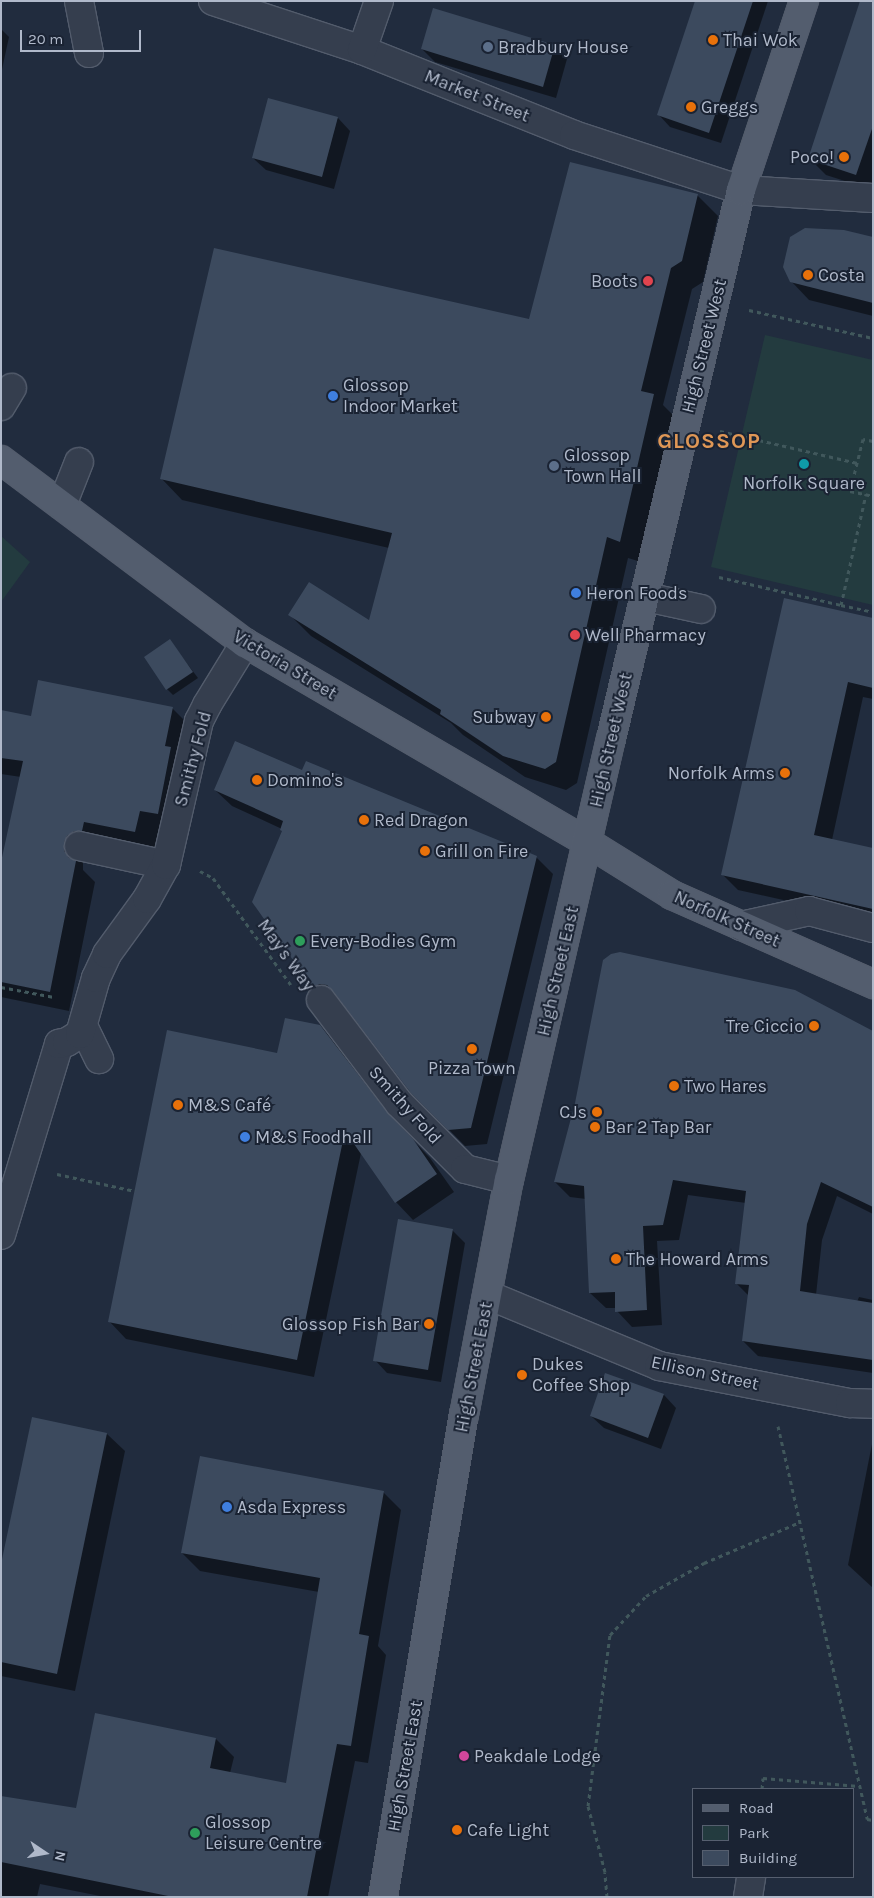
<!DOCTYPE html>
<html>
<head>
<meta charset="utf-8">
<style>
	body { margin:0 }
	#map { position:relative; width:874px; height:1898px; overflow:hidden; background:#212c3e; font-family:Karla,sans-serif }
	div>[style] { position:absolute }
	[style*='--x'] { left:calc(var(--x)*1px); top:calc(var(--y)*1px); width:calc(var(--w)*1px); rotate:calc(var(--a)*1deg) }
	.green>* { inset:0; background:#233b3f }
	.shadow>* { inset:0; background:#0007 }
	.building>* { inset:0; background:#3c4a5e }
	.path>* { height:3px; margin-top:-1.5px; transform-origin:0; background:repeating-linear-gradient(90deg,#41585c 0 4px,transparent 0 8px) }
	.roads { filter:drop-shadow(1px 0 #535c6c) drop-shadow(-1px 0 #535c6c) drop-shadow(0 1px #535c6c) drop-shadow(0 -1px #535c6c) }
	.minor>* { height:28px; margin:-14px; padding:0 14px; transform-origin:14px; border-radius:14px; background:#353e4e }
	.major>* { height:28px; margin:-14px; padding:0 14px; transform-origin:14px; border-radius:14px; background:#535d6e }
	.dots>* { width:14px; height:14px; translate:-50% -50%; box-sizing:border-box; border:2px solid #1a2333; border-radius:50% }
	span { translate:-50% -50%; white-space:nowrap; text-align:center; line-height:1.15; -webkit-text-stroke:4px #1a2333; paint-order:stroke }
	.poi-label { font-size:18px; color:#b0b9ca }
	.left { translate:0 -50%; text-align:left }
	.right { translate:-100% -50%; text-align:right }
	.street-label { font-size:18px; color:#b0b9ca }
	.district-label { font-size:22px; color:#df9756; font-weight:700; letter-spacing:1px }
	.frame { position:absolute; inset:0; border:2px solid #b0b9ca; pointer-events:none }
	.legend { position:absolute; left:692px; top:1788px; width:162px; height:90px; box-sizing:border-box; background:#1a2333; border:1px solid #565f6f; margin:0; padding:6px 9px; list-style:none; font-size:15px; color:#b0b9ca }
	.legend li { display:flex; align-items:center; gap:10px; height:25px }
	.legend b { width:25px; border:1px solid #565f6f }
	.north { position:absolute; left:20px; top:1828px; width:50px; height:50px; -webkit-text-stroke:4px #1a2333; paint-order:stroke; rotate:102deg; font-size:14px; font-weight:700; line-height:20px; text-align:center; color:#b0b9ca }
	.north::after { content:''; display:block; margin:auto; width:18px; height:22px; background:#b0b9ca; clip-path:polygon(50% 0,100% 100%,50% 72%,0 100%) }
	.scale { position:absolute; left:20px; top:30px; width:121px; height:22px; box-sizing:border-box; border:2px solid #b0b9ca; border-top:0; padding-left:6px; font-size:15px; line-height:18px; white-space:nowrap; color:#b0b9ca; -webkit-text-stroke:4px #1a2333; paint-order:stroke }
</style>
</head>
<body>
<div id="map">
	<div class="green">
		<i style="clip-path:polygon(765px 335px,873px 360px,873px 605px,711px 567px)"></i>
		<i style="clip-path:polygon(1px 536px,30px 562px,1px 602px)"></i>
	</div>
	<div class="shadow">
		<i style="clip-path:polygon(697px 1px,768px 1px,721px 143px,670px 127px,659px 115px)"></i>
		<i style="clip-path:polygon(873px 1px,873px 190px,826px 175px,810px 159px)"></i>
		<i style="clip-path:polygon(434px 10px,555px 46px,567px 59px,556px 98px,435px 62px,422px 49px)"></i>
		<i style="clip-path:polygon(1px 29px,9px 37px,1px 74px)"></i>
		<i style="clip-path:polygon(338px 118px,350px 131px,334px 189px,266px 170px,253px 158px)"></i>
		<i style="clip-path:polygon(697px 195px,718px 216px,703px 282px,692px 289px,663px 405px,674px 416px,641px 562px,628px 558px,577px 783px,566px 790px,525px 777px,463px 735px,451px 723px,311px 636px,290px 615px,370px 622px,389px 548px,182px 500px,161px 478px,530px 320px)"></i>
		<i style="clip-path:polygon(873px 238px,873px 316px,809px 300px,791px 281px)"></i>
		<i style="clip-path:polygon(873px 619px,873px 699px,863px 697px,832px 840px,873px 849px,873px 920px,738px 890px,722px 874px)"></i>
		<i style="clip-path:polygon(170px 641px,198px 678px,173px 695px,167px 689px)"></i>
		<i style="clip-path:polygon(172px 708px,192px 728px,177px 833px,159px 829px,155px 850px,87px 854px,83px 863px,83px 870px,95px 882px,69px 1011px,1px 997px,1px 868px,21px 777px,1px 774px,1px 712px,32px 718px)"></i>
		<i style="clip-path:polygon(303px 772px,536px 857px,553px 874px,487px 1144px,465px 1146px,412px 1092px,343px 1001px,330px 1003px,313px 986px,282px 829px,232px 806px,215px 790px)"></i>
		<i style="clip-path:polygon(320px 1026px,338px 1044px,404px 1131px,430px 1158px,454px 1192px,413px 1220px,396px 1202px,361px 1153px,314px 1377px,126px 1339px,109px 1321px,278px 1054px)"></i>
		<i style="clip-path:polygon(873px 1033px,873px 1214px,837px 1196px,822px 1240px,816px 1295px,857px 1302px,859px 1297px,873px 1300px,873px 1373px,758px 1356px,743px 1341px,749px 1296px,737px 1284px,746px 1203px,688px 1195px,679px 1240px,657px 1241px,662px 1325px,632px 1327px,617px 1311px,617px 1308px,606px 1308px,590px 1293px,586px 1199px,570px 1197px,555px 1182px)"></i>
		<i style="clip-path:polygon(452px 1230px,465px 1243px,441px 1382px,387px 1373px,375px 1360px)"></i>
		<i style="clip-path:polygon(606px 1375px,664px 1395px,676px 1408px,661px 1449px,604px 1428px,591px 1416px)"></i>
		<i style="clip-path:polygon(107px 1434px,125px 1451px,75px 1691px,1px 1676px,1px 1570px)"></i>
		<i style="clip-path:polygon(873px 1439px,873px 1588px,848px 1565px)"></i>
		<i style="clip-path:polygon(383px 1492px,401px 1510px,378px 1646px,386px 1655px,368px 1763px,355px 1761px,328px 1897px,105px 1897px,40px 1884px,37px 1897px,1px 1897px,1px 1797px,77px 1810px,216px 1739px,234px 1757px,230px 1773px,287px 1784px,319px 1592px,200px 1571px,182px 1553px)"></i>
	</div>
	<div class="building">
		<i style="clip-path:polygon(695px 1px,753px 1px,709px 133px,657px 115px)"></i>
		<i style="clip-path:polygon(860px 1px,873px 1px,873px 126px,856px 175px,808px 159px)"></i>
		<i style="clip-path:polygon(433px 8px,555px 45px,543px 87px,421px 49px)"></i>
		<i style="clip-path:polygon(268px 98px,338px 117px,322px 177px,252px 158px)"></i>
		<i style="clip-path:polygon(570px 162px,698px 194px,682px 261px,671px 268px,641px 391px,654px 394px,620px 542px,607px 537px,556px 762px,545px 769px,503px 756px,440px 714px,441px 710px,288px 615px,309px 582px,369px 620px,392px 533px,160px 479px,214px 248px,529px 319px)"></i>
		<i style="clip-path:polygon(805px 228px,844px 230px,873px 237px,873px 303px,790px 282px,783px 267px,790px 237px)"></i>
		<i style="clip-path:polygon(784px 598px,873px 618px,873px 688px,848px 682px,814px 835px,873px 848px,873px 909px,721px 875px)"></i>
		<i style="clip-path:polygon(170px 639px,193px 672px,166px 690px,144px 657px)"></i>
		<i style="clip-path:polygon(38px 680px,173px 707px,165px 746px,171px 747px,158px 814px,140px 811px,135px 832px,84px 822px,82px 831px,74px 831px,67px 836px,64px 842px,64px 851px,69px 858px,76px 861px,50px 992px,1px 982px,1px 862px,23px 761px,1px 758px,1px 710px,31px 716px)"></i>
		<i style="clip-path:polygon(235px 741px,302px 770px,306px 761px,537px 856px,471px 1128px,448px 1130px,411px 1093px,333px 991px,327px 985px,320px 984px,312px 987px,252px 902px,282px 831px,280px 830px,283px 821px,214px 790px)"></i>
		<i style="clip-path:polygon(620px 952px,795px 990px,873px 1031px,873px 1207px,821px 1182px,807px 1224px,800px 1291px,873px 1303px,873px 1360px,742px 1341px,749px 1285px,735px 1284px,746px 1191px,673px 1180px,663px 1225px,643px 1226px,647px 1310px,615px 1312px,615px 1292px,589px 1293px,584px 1186px,554px 1182px,575px 1103px,603px 960px,611px 954px)"></i>
		<i style="clip-path:polygon(285px 1018px,320px 1025px,387px 1112px,413px 1139px,437px 1174px,395px 1203px,345px 1131px,297px 1360px,108px 1322px,167px 1030px,277px 1053px)"></i>
		<i style="clip-path:polygon(398px 1219px,453px 1229px,428px 1370px,373px 1361px)"></i>
		<i style="clip-path:polygon(605px 1373px,664px 1394px,648px 1438px,590px 1416px)"></i>
		<i style="clip-path:polygon(32px 1417px,107px 1433px,57px 1674px,1px 1662px,1px 1564px)"></i>
		<i style="clip-path:polygon(200px 1456px,384px 1491px,359px 1634px,369px 1636px,351px 1746px,337px 1744px,307px 1897px,173px 1897px,1px 1862px,1px 1796px,76px 1808px,95px 1713px,216px 1738px,210px 1768px,286px 1783px,320px 1578px,181px 1553px)"></i>
	</div>
	<div class="path">
		<i style="--x:749;--y:310;--w:127;--a:12.7"></i>
		<i style="--x:720;--y:431;--w:141;--a:13.1"></i>
		<i style="--x:873;--y:441;--w:10;--a:-169"></i>
		<i style="--x:863;--y:439;--w:54;--a:104"></i>
		<i style="--x:850;--y:491;--w:24;--a:12"></i>
		<i style="--x:719;--y:577;--w:125;--a:12.9"></i>
		<i style="--x:841;--y:605;--w:114;--a:-77.3"></i>
		<i style="--x:841;--y:605;--w:33;--a:12"></i>
		<i style="--x:200;--y:871;--w:15;--a:28"></i>
		<i style="--x:213;--y:878;--w:132;--a:53.9"></i>
		<i style="--x:1;--y:987;--w:54;--a:10.7"></i>
		<i style="--x:57;--y:1174;--w:80;--a:12.3"></i>
		<i style="--x:778;--y:1426;--w:403;--a:77.2"></i>
		<i style="--x:867;--y:1819;--w:6;--a:9"></i>
		<i style="--x:762;--y:1789;--w:11;--a:-85"></i>
		<i style="--x:763;--y:1778;--w:96;--a:4.8"></i>
		<i style="--x:607;--y:1897;--w:25;--a:-95"></i>
		<i style="--x:605;--y:1872;--w:68;--a:-104.4"></i>
		<i style="--x:588;--y:1806;--w:172;--a:-82.7"></i>
		<i style="--x:610;--y:1635;--w:53;--a:-47.3"></i>
		<i style="--x:646;--y:1596;--w:67;--a:-29.6"></i>
		<i style="--x:704;--y:1563;--w:104;--a:-23.1"></i>
	</div>
	<div class="roads">
		<div class="minor">
			<i style="--x:79;--y:1;--w:53;--a:79.1"></i>
			<i style="--x:213;--y:1;--w:157;--a:18.2"></i>
			<i style="--x:362;--y:50;--w:228;--a:21.8"></i>
			<i style="--x:574;--y:135;--w:176;--a:18.2"></i>
			<i style="--x:741;--y:190;--w:132;--a:3.5"></i>
			<i style="--x:362;--y:50;--w:52;--a:-70.9"></i>
			<i style="--x:1;--y:406;--w:21;--a:-59"></i>
			<i style="--x:62;--y:505;--w:46;--a:-68.4"></i>
			<i style="--x:646;--y:597;--w:56;--a:12.3"></i>
			<i style="--x:79;--y:846;--w:89;--a:12.3"></i>
			<i style="--x:741;--y:926;--w:70;--a:-12.4"></i>
			<i style="--x:809;--y:911;--w:66;--a:14.9"></i>
			<i style="--x:321;--y:1000;--w:129;--a:52.9"></i>
			<i style="--x:399;--y:1103;--w:93;--a:45"></i>
			<i style="--x:465;--y:1169;--w:45;--a:14"></i>
			<i style="--x:83;--y:1026;--w:37;--a:64"></i>
			<i style="--x:1;--y:1235;--w:200;--a:-73.1"></i>
			<i style="--x:59;--y:1044;--w:8;--a:-14"></i>
			<i style="--x:67;--y:1042;--w:15;--a:-32"></i>
			<i style="--x:80;--y:1034;--w:58;--a:-74.1"></i>
			<i style="--x:96;--y:978;--w:26;--a:-65"></i>
			<i style="--x:107;--y:954;--w:68;--a:-54"></i>
			<i style="--x:147;--y:899;--w:39;--a:-61"></i>
			<i style="--x:166;--y:865;--w:148;--a:-77.1"></i>
			<i style="--x:199;--y:721;--w:18;--a:-63"></i>
			<i style="--x:207;--y:705;--w:73;--a:-58.5"></i>
			<i style="--x:488;--y:1295;--w:185;--a:22.5"></i>
			<i style="--x:659;--y:1366;--w:195;--a:11"></i>
			<i style="--x:850;--y:1403;--w:23;--a:2"></i>
			<i style="--x:748;--y:1897;--w:20;--a:-81"></i>
		</div>
		<div class="major">
			<i style="--x:1;--y:460;--w:305;--a:36.9"></i>
			<i style="--x:245;--y:643;--w:396;--a:30.2"></i>
			<i style="--x:587;--y:842;--w:100;--a:31.9"></i>
			<i style="--x:672;--y:895;--w:220;--a:23.9"></i>
			<i style="--x:383;--y:1897;--w:489;--a:-80.5"></i>
			<i style="--x:464;--y:1415;--w:239;--a:-79.2"></i>
			<i style="--x:509;--y:1180;--w:453;--a:-77"></i>
			<i style="--x:611;--y:739;--w:564;--a:-76.68"></i>
			<i style="--x:741;--y:190;--w:199;--a:-71.6"></i>
		</div>
	</div>
	<div class="dots">
		<i style="left:713px;top:40px;background:#e8710a"></i>
		<i style="left:488px;top:47px;background:#5c6f8a"></i>
		<i style="left:691px;top:107px;background:#e8710a"></i>
		<i style="left:844px;top:157px;background:#e8710a"></i>
		<i style="left:808px;top:275px;background:#e8710a"></i>
		<i style="left:648px;top:281px;background:#e0444e"></i>
		<i style="left:333px;top:396px;background:#3f7fe0"></i>
		<i style="left:804px;top:464px;background:#0f9aa8"></i>
		<i style="left:554px;top:466px;background:#5c6f8a"></i>
		<i style="left:576px;top:593px;background:#3f7fe0"></i>
		<i style="left:575px;top:635px;background:#e0444e"></i>
		<i style="left:546px;top:717px;background:#e8710a"></i>
		<i style="left:785px;top:773px;background:#e8710a"></i>
		<i style="left:257px;top:780px;background:#e8710a"></i>
		<i style="left:364px;top:820px;background:#e8710a"></i>
		<i style="left:425px;top:851px;background:#e8710a"></i>
		<i style="left:300px;top:941px;background:#2e9e5b"></i>
		<i style="left:814px;top:1026px;background:#e8710a"></i>
		<i style="left:472px;top:1049px;background:#e8710a"></i>
		<i style="left:674px;top:1086px;background:#e8710a"></i>
		<i style="left:178px;top:1105px;background:#e8710a"></i>
		<i style="left:597px;top:1112px;background:#e8710a"></i>
		<i style="left:595px;top:1127px;background:#e8710a"></i>
		<i style="left:245px;top:1137px;background:#3f7fe0"></i>
		<i style="left:616px;top:1259px;background:#e8710a"></i>
		<i style="left:429px;top:1324px;background:#e8710a"></i>
		<i style="left:522px;top:1375px;background:#e8710a"></i>
		<i style="left:227px;top:1507px;background:#3f7fe0"></i>
		<i style="left:464px;top:1756px;background:#d1479c"></i>
		<i style="left:457px;top:1830px;background:#e8710a"></i>
		<i style="left:195px;top:1833px;background:#2e9e5b"></i>
	</div>
	<div class="poi-label">
		<span class="left" style="left:723px;top:40px">Thai Wok</span>
		<span class="left" style="left:498px;top:47px">Bradbury House</span>
		<span class="left" style="left:701px;top:107px">Greggs</span>
		<span class="right" style="left:834px;top:157px">Poco!</span>
		<span class="left" style="left:818px;top:275px">Costa</span>
		<span class="right" style="left:638px;top:281px">Boots</span>
		<span class="left" style="left:343px;top:396px">Glossop<br>Indoor Market</span>
		<span class="left" style="left:564px;top:466px">Glossop<br>Town Hall</span>
		<span style="left:804px;top:483px">Norfolk Square</span>
		<span class="left" style="left:586px;top:593px">Heron Foods</span>
		<span class="left" style="left:585px;top:635px">Well Pharmacy</span>
		<span class="right" style="left:536px;top:717px">Subway</span>
		<span class="right" style="left:775px;top:773px">Norfolk Arms</span>
		<span class="left" style="left:267px;top:780px">Domino's</span>
		<span class="left" style="left:374px;top:820px">Red Dragon</span>
		<span class="left" style="left:435px;top:851px">Grill on Fire</span>
		<span class="left" style="left:310px;top:941px">Every-Bodies Gym</span>
		<span class="right" style="left:804px;top:1026px">Tre Ciccio</span>
		<span style="left:472px;top:1068px">Pizza Town</span>
		<span class="left" style="left:684px;top:1086px">Two Hares</span>
		<span class="left" style="left:188px;top:1105px">M&amp;S Café</span>
		<span class="right" style="left:587px;top:1112px">CJs</span>
		<span class="left" style="left:605px;top:1127px">Bar 2 Tap Bar</span>
		<span class="left" style="left:255px;top:1137px">M&amp;S Foodhall</span>
		<span class="left" style="left:626px;top:1259px">The Howard Arms</span>
		<span class="right" style="left:419px;top:1324px">Glossop Fish Bar</span>
		<span class="left" style="left:532px;top:1375px">Dukes<br>Coffee Shop</span>
		<span class="left" style="left:237px;top:1507px">Asda Express</span>
		<span class="left" style="left:474px;top:1756px">Peakdale Lodge</span>
		<span class="left" style="left:205px;top:1833px">Glossop<br>Leisure Centre</span>
		<span class="left" style="left:467px;top:1830px">Cafe Light</span>
	</div>
	<div class="street-label">
		<span style="left:477px;top:96px;rotate:22deg">Market Street</span>
		<span style="left:704px;top:346px;rotate:-76deg">High Street West</span>
		<span style="left:285px;top:665px;rotate:31deg">Victoria Street</span>
		<span style="left:611px;top:740px;rotate:-77deg">High Street West</span>
		<span style="left:193px;top:759px;rotate:-75deg">Smithy Fold</span>
		<span style="left:727px;top:919px;rotate:24deg">Norfolk Street</span>
		<span style="left:286px;top:955px;rotate:54deg">May's Way</span>
		<span style="left:558px;top:971px;rotate:-77deg">High Street East</span>
		<span style="left:405px;top:1105px;rotate:48deg">Smithy Fold</span>
		<span style="left:474px;top:1367px;rotate:-79deg">High Street East</span>
		<span style="left:705px;top:1373px;rotate:12deg">Ellison Street</span>
		<span style="left:405px;top:1766px;rotate:-80deg">High Street East</span>
	</div>
	<div class="district-label">
		<span style="left:709px;top:442px">GLOSSOP</span>
	</div>
	<div class="frame"></div>
	<ul class="legend">
	<li><b style="height:6px;background:#535d6e"></b>Road</li>
	<li><b style="height:14px;background:#233b3f"></b>Park</li>
	<li><b style="height:14px;background:#3c4a5e"></b>Building</li>
	</ul>
	<div class="north">N</div>
	<div class="scale">20 m</div>
</div>
</body>
</html>
